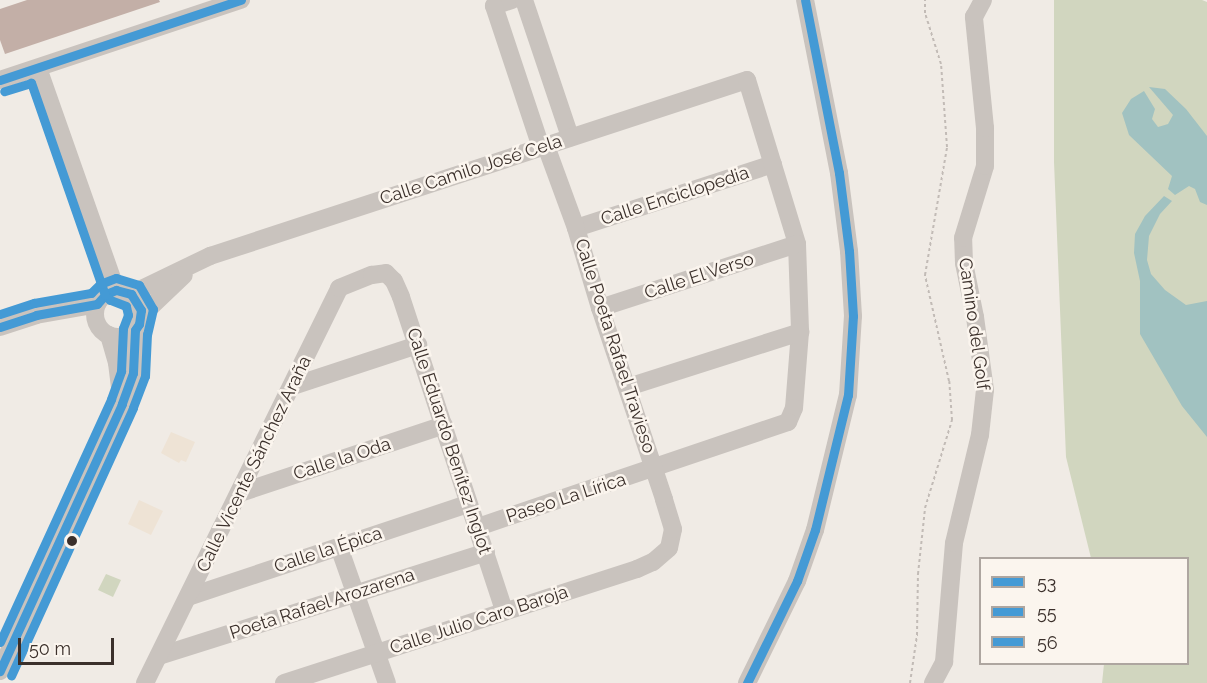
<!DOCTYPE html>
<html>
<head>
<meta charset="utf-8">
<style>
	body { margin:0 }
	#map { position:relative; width:1207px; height:683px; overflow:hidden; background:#f0ebe5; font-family:Raleway,sans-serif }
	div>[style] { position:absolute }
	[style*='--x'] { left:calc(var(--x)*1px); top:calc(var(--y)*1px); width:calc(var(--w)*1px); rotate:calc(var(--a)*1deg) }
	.green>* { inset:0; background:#d1d6bf }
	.plaza>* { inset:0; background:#eee3d5 }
	.water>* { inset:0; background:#a1c2c1 }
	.building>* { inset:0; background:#c3afa7 }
	.path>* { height:2px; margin-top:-1px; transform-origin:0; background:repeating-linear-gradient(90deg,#c2bbb6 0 3px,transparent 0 6px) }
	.minor>* { height:18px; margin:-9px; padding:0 9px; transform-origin:9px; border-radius:9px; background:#c9c3be }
	.minor>.ring { margin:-9px; padding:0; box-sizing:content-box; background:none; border:18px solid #c9c3be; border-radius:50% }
	.bus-1>* { height:9px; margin:-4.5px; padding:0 4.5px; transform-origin:4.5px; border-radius:4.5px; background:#449ad5 }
	.bus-2>* { height:9px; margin:-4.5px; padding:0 4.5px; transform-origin:4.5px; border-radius:4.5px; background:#449ad5 }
	.bus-3>* { height:9px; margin:-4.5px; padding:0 4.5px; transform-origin:4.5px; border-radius:4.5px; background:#449ad5 }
	.dots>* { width:16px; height:16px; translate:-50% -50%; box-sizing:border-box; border:3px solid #fbf5ee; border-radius:50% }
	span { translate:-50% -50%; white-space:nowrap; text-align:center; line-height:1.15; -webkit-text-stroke:5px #fbf5ee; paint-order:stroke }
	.street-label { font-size:18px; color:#3b302b }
	.legend { position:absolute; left:979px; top:557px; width:210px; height:108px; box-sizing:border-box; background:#fbf5ee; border:2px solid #aea6a0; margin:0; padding:8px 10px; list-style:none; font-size:18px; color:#3b302b }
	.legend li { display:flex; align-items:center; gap:12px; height:30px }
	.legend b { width:30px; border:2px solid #aea6a0 }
	.scale { position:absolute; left:18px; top:638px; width:96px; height:27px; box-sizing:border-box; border:3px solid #3b302b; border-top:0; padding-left:8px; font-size:18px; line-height:21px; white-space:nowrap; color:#3b302b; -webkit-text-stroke:4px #fbf5ee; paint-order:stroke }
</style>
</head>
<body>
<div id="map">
	<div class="green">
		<i style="clip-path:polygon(1054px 0,1202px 0,1207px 2px,1207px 683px,1102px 683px,1104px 664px,1188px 664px,1188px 558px,1091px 558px,1066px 457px,1054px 162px)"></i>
		<i style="clip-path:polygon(106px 574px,121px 580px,113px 597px,98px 590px)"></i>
	</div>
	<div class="plaza">
		<i style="clip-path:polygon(171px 432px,195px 442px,186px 462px,181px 460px,179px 463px,161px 453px)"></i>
		<i style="clip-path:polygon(139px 500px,163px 511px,151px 535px,128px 524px)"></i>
	</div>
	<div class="water">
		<i style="clip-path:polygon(1149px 87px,1165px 89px,1186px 109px,1207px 136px,1207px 205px,1200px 202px,1195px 189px,1189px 186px,1175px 195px,1168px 189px,1172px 176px,1129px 135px,1122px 113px,1131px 99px,1144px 91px,1155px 109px,1152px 119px,1158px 127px,1168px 124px,1173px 115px)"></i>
		<i style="clip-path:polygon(1164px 196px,1172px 201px,1160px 214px,1149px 236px,1147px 260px,1151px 274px,1165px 290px,1186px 305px,1207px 301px,1207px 437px,1182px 406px,1140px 334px,1140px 281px,1134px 253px,1135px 234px,1145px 216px)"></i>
	</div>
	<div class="building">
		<i style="clip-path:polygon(27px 0,159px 0,160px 2px,5px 54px,0 40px,0 9px)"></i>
	</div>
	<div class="path">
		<i style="--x:910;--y:683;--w:49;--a:-81.7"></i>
		<i style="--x:917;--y:635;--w:61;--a:-89.1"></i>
		<i style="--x:918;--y:574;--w:66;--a:-83.9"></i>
		<i style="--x:925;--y:508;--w:92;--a:-72.9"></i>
		<i style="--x:952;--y:420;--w:39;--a:-94"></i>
		<i style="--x:949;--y:381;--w:109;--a:-102.8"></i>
		<i style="--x:925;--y:275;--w:130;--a:-80.2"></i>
		<i style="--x:947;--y:147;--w:83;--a:-94.1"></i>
		<i style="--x:941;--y:64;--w:53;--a:-107.4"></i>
		<i style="--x:925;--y:13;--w:13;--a:-90"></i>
	</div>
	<div class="minor">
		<i style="--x:512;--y:0;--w:19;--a:162"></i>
		<i style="--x:494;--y:6;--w:149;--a:71.6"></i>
		<i style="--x:524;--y:0;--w:145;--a:71.4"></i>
		<i style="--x:38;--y:68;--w:235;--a:70.6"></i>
		<i style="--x:0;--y:80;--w:254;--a:-18.4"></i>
		<i style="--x:576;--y:228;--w:207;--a:-18"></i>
		<i class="ring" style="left:95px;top:291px;width:28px;height:28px"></i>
		<i style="--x:131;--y:294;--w:88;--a:-25.7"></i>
		<i style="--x:210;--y:256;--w:565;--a:-18.15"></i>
		<i style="--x:747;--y:80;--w:171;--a:73"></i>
		<i style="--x:797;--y:244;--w:88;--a:88"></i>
		<i style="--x:800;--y:332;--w:76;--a:94.5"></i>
		<i style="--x:794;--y:408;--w:15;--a:113"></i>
		<i style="--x:788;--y:422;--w:328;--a:161.3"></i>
		<i style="--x:600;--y:308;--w:207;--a:-18"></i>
		<i style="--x:141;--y:316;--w:59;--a:-43.6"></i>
		<i style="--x:0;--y:327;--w:38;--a:-18"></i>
		<i style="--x:36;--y:315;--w:62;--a:-10.2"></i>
		<i style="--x:109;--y:335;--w:29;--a:74"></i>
		<i style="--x:117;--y:363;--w:38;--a:83"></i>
		<i style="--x:293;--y:386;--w:132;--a:-18.2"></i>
		<i style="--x:628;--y:387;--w:181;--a:-17.7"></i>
		<i style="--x:240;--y:493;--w:215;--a:-18.4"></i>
		<i style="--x:339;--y:547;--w:144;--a:70.6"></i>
		<i style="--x:188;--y:597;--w:295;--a:-18.4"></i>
		<i style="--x:159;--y:656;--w:343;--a:-17.6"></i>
		<i style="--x:0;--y:671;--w:294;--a:-65.4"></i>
		<i style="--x:122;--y:404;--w:33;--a:-70"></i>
		<i style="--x:133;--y:373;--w:43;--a:-87.3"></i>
		<i style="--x:145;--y:683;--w:440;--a:-63.8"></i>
		<i style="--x:339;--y:288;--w:35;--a:-22"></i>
		<i style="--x:372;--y:275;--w:14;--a:-8"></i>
		<i style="--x:386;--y:273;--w:11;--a:45"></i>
		<i style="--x:394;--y:281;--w:17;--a:66"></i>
		<i style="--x:401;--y:297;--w:330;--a:71.8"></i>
		<i style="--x:284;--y:683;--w:371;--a:-17.9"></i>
		<i style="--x:637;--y:569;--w:17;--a:-24"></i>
		<i style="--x:653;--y:562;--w:21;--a:-41"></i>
		<i style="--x:669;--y:548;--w:19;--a:-78"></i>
		<i style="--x:673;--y:529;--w:31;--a:-107"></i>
		<i style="--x:664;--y:499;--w:201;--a:-108.5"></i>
		<i style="--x:600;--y:308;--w:84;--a:-106.7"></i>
		<i style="--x:576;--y:228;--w:87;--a:-110.1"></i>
		<i style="--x:747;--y:683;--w:114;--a:-63.9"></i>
		<i style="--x:797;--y:581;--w:54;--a:-70.6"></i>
		<i style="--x:815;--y:530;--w:139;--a:-76.3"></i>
		<i style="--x:848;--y:395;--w:79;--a:-86.4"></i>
		<i style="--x:853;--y:316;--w:65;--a:-93.5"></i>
		<i style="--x:849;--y:251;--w:79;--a:-97.3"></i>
		<i style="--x:839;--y:173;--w:176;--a:-101.1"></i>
		<i style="--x:933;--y:683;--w:24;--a:-62"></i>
		<i style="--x:944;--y:662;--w:119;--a:-85.2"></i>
		<i style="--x:954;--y:543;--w:111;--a:-76.5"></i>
		<i style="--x:980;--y:435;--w:45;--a:-83.7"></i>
		<i style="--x:985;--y:390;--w:74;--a:-97.8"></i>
		<i style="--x:975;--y:317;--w:55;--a:-101.5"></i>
		<i style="--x:964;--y:263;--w:25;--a:-92"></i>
		<i style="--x:963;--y:238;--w:75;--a:-73"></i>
		<i style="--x:985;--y:166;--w:38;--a:-90"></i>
		<i style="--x:985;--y:128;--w:112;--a:-95.7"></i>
		<i style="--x:974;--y:17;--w:19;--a:-62"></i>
	</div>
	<div class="bus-1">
		<i style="--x:0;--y:80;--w:254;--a:-18.4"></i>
		<i style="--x:0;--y:327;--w:38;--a:-18"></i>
		<i style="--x:36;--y:315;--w:62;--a:-10.2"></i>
		<i style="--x:97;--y:304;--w:13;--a:-48"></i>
		<i style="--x:106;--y:294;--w:11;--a:-22"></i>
		<i style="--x:116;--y:290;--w:16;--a:15"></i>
		<i style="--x:131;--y:294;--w:19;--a:58"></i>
		<i style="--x:141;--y:310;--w:14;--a:98"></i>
		<i style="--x:139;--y:324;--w:7;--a:124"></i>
		<i style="--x:135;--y:330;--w:43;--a:92.7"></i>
		<i style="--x:133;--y:373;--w:33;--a:110"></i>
		<i style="--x:122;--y:404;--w:294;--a:114.6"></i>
		<i style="--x:747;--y:683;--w:114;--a:-63.9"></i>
		<i style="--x:797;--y:581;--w:54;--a:-70.6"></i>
		<i style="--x:815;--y:530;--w:139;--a:-76.3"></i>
		<i style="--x:848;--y:395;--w:79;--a:-86.4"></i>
		<i style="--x:853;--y:316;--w:65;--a:-93.5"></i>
		<i style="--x:849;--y:251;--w:79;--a:-97.3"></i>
		<i style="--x:839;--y:173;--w:176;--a:-101.1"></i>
	</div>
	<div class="bus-2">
		<i style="--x:0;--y:642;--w:267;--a:-65.4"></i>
		<i style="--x:111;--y:399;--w:30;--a:-70"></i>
		<i style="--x:121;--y:371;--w:43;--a:-87.3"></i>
		<i style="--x:123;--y:328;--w:14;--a:-69"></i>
		<i style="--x:128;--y:315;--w:9;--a:-103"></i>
		<i style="--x:126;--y:306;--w:17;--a:-159"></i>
		<i style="--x:110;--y:300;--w:7;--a:-135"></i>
		<i style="--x:105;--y:295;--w:225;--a:-109.2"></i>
		<i style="--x:31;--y:83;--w:28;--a:163"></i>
	</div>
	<div class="bus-3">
		<i style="--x:0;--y:314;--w:36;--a:-18"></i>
		<i style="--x:34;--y:303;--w:58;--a:-10"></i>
		<i style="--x:91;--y:293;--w:13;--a:-45"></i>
		<i style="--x:100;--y:284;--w:17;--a:-21"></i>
		<i style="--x:116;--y:278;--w:24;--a:17"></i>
		<i style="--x:139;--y:285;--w:28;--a:60"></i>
		<i style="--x:153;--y:309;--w:26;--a:103"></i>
		<i style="--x:147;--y:334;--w:42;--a:92.7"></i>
		<i style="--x:145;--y:376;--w:34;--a:111"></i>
		<i style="--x:133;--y:408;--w:294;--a:114.5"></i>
	</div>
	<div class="dots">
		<i style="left:72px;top:541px;background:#3b302b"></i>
	</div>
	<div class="street-label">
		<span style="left:471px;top:170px;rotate:-18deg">Calle Camilo José Cela</span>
		<span style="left:675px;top:196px;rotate:-18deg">Calle Enciclopedia</span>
		<span style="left:699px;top:276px;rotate:-18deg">Calle El Verso</span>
		<span style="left:974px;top:324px;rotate:82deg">Camino del Golf</span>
		<span style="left:615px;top:346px;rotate:72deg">Calle Poeta Rafael Travieso</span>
		<span style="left:449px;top:441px;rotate:72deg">Calle Eduardo Benítez Inglot</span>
		<span style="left:342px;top:459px;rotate:-18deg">Calle la Oda</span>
		<span style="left:254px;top:464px;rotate:-64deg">Calle Vicente Sánchez Araña</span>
		<span style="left:566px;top:498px;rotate:-18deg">Paseo La Lírica</span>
		<span style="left:328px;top:550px;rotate:-18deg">Calle la Épica</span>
		<span style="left:322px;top:604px;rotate:-18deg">Poeta Rafael Arozarena</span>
		<span style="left:479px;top:620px;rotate:-18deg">Calle Julio Caro Baroja</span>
	</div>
	<ul class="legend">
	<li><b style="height:8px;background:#449ad5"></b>53</li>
	<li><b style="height:8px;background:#449ad5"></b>55</li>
	<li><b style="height:8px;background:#449ad5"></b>56</li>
	</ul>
	<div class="scale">50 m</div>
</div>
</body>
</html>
